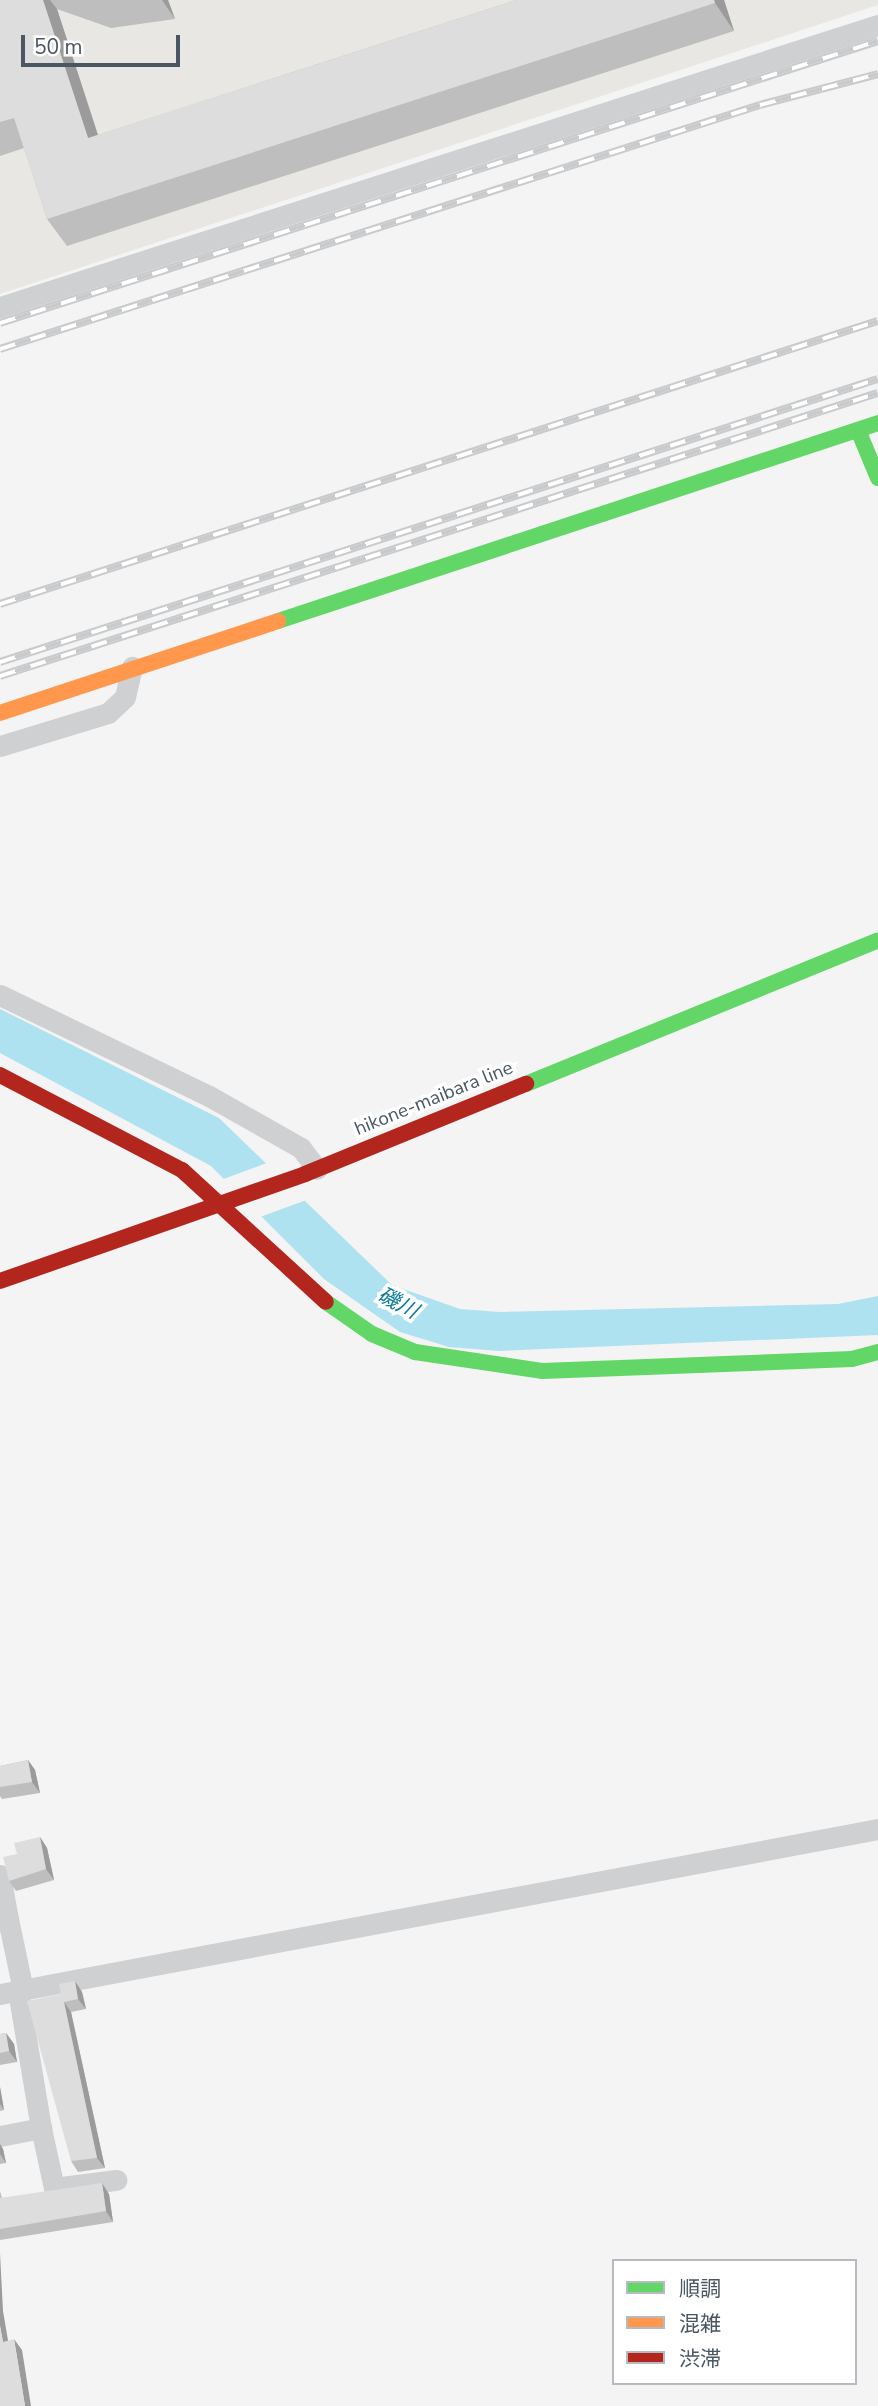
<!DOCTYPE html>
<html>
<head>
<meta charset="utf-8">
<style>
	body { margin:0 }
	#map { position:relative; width:878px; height:2406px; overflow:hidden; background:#f4f4f4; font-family:"Nunito Sans","Noto Sans JP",sans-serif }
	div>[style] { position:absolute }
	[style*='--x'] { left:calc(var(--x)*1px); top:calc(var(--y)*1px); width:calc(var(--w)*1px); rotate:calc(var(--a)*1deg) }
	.commercial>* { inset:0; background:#e8e7e3 }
	.water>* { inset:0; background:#aee2f0 }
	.pier>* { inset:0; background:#f4f4f4 }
	.street>* { height:21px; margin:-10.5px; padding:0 10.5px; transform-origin:10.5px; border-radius:10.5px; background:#ced0d2 }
	.fast>* { height:16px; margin:-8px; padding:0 8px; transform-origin:8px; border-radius:8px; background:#63d668 }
	.slow>* { height:16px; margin:-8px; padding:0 8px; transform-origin:8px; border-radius:8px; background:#ff974d }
	.jam>* { height:16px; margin:-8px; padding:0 8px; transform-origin:8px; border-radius:8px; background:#b3261e }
	.rail>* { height:8px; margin-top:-4px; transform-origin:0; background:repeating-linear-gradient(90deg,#fff 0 16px,#c9cacc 0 32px); box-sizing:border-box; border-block:2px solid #c9cacc }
	.wall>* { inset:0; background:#bebebf }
	.shaded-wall>* { inset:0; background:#9b9b9b }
	.building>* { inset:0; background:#ddddde }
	span { translate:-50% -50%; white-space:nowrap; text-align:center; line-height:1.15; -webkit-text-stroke:7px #fff; paint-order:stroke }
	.street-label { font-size:19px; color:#4a5661 }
	.water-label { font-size:21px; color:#0c7c9b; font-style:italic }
	.legend { position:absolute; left:612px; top:2259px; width:245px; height:126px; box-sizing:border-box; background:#fff; border:2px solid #b7bbc0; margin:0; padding:9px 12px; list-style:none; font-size:21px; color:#4a5661 }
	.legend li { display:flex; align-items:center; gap:14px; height:35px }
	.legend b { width:35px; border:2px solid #b7bbc0 }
	.scale { position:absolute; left:21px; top:35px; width:159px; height:32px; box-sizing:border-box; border:4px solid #4a5661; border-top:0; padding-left:9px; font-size:21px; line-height:24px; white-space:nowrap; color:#4a5661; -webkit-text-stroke:5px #fff; paint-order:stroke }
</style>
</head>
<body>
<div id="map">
	<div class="commercial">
		<i style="clip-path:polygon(0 0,878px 0,878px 5px,0 294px)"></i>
	</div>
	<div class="water">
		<i style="clip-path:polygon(0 1009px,219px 1118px,392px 1285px,460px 1309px,500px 1312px,838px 1304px,878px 1296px,878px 1335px,499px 1351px,449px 1347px,400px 1332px,324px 1279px,211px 1166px,0 1053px)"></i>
	</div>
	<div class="pier">
		<i style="clip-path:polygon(272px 1161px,312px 1198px,260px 1217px,221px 1180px)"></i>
	</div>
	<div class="street">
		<i style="--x:0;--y:307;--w:922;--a:-17.81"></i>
		<i style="--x:0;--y:746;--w:113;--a:-17"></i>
		<i style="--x:108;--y:713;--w:23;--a:-43"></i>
		<i style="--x:125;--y:697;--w:31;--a:-77"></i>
		<i style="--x:0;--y:995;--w:232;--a:25.8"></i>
		<i style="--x:209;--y:1096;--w:106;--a:29.5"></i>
		<i style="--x:301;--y:1148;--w:26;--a:53"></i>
		<i style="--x:0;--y:1875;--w:45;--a:79.7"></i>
		<i style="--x:0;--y:1921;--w:8;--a:-14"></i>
		<i style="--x:8;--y:1919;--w:73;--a:78.1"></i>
		<i style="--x:0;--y:1994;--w:893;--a:-10.64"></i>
		<i style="--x:41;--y:2128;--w:61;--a:77.8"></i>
		<i style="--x:54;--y:2188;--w:63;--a:-7.4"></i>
		<i style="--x:0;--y:2136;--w:42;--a:-11"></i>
		<i style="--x:41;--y:2128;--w:139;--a:-99.5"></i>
	</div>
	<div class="fast">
		<i style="--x:858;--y:430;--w:52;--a:67.4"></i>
		<i style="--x:278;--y:621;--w:632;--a:-18.26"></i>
		<i style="--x:526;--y:1084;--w:380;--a:-22.2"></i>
		<i style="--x:326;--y:1302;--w:56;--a:34.8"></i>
		<i style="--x:372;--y:1334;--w:47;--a:22.7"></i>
		<i style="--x:415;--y:1352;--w:128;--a:8.5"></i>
		<i style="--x:542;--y:1371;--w:310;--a:-2.2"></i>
		<i style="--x:852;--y:1359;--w:27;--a:-15"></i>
	</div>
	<div class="slow">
		<i style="--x:0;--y:713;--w:293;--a:-18.3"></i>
	</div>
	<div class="jam">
		<i style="--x:0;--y:1075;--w:205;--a:27.6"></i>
		<i style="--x:182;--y:1170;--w:195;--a:42.5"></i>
		<i style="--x:0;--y:1281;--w:323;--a:-19.3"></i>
		<i style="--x:305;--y:1174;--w:239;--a:-22.2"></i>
	</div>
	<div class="rail">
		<i style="--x:0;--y:323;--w:922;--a:-17.81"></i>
		<i style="--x:0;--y:349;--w:798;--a:-17.8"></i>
		<i style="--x:760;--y:105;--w:122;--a:-14.7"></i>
		<i style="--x:0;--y:604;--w:922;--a:-17.87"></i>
		<i style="--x:0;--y:662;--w:922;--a:-17.87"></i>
		<i style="--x:0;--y:676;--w:922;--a:-17.87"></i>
	</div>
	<div class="wall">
		<i style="clip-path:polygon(0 0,168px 0,175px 19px,111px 28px,57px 9px,98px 135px,516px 0,724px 0,734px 31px,67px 246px,47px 219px,24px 148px,0 156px)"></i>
		<i style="clip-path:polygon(28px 1760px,35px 1770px,40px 1793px,2px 1799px,0 1796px,0 1766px)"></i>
		<i style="clip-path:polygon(40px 1837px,47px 1848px,54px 1880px,16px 1891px,9px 1881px,17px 1854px)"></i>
		<i style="clip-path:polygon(75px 1981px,82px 1992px,86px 2009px,71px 2012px,105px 2168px,78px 2172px,71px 2161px,61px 1994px)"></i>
		<i style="clip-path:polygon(6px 2033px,14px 2044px,17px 2062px,0 2065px,0 2034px)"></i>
		<i style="clip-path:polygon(0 2087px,4px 2110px,0 2111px)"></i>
		<i style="clip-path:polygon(0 2144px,3px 2149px,6px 2163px,0 2164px)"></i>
		<i style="clip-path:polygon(0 2191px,2px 2198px,109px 2194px,113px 2222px,0 2240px)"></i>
	</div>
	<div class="shaded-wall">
		<i style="clip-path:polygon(43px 0,50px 0,57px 9px,108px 166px,88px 138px)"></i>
		<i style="clip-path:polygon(162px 0,168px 0,175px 19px)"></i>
		<i style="clip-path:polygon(714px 0,724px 0,734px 31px,715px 3px)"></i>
		<i style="clip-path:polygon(28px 1760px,35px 1770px,40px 1793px,32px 1782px)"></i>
		<i style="clip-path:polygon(40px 1837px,47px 1848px,54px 1880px,46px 1869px)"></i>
		<i style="clip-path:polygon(75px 1981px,82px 1992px,86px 2009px,78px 1999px)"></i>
		<i style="clip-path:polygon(64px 2002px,71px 2012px,105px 2168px,97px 2158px)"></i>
		<i style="clip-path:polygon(6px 2033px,14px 2044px,17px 2062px,9px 2051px)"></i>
		<i style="clip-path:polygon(0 2087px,4px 2110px,0 2104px)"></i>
		<i style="clip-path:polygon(0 2144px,3px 2149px,6px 2163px,0 2154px)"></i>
		<i style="clip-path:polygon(102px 2183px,109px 2194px,113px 2222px,106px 2211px)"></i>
		<i style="clip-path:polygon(0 2253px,3px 2311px,10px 2352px,3px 2342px,0 2326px)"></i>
		<i style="clip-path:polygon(14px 2339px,22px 2350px,31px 2406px,25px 2406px)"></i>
	</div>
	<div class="building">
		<i style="clip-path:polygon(0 0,43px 0,88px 138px,516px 0,714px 0,715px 3px,47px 219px,14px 118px,0 122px)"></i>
		<i style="clip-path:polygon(28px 1760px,32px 1782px,0 1787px,0 1766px)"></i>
		<i style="clip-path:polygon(40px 1837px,46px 1869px,9px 1881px,3px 1857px,17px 1854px,14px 1843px)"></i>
		<i style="clip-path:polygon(75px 1981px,78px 1999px,64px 2002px,97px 2158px,71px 2161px,27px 2001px,61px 1994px,59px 1984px)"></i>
		<i style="clip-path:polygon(6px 2033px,9px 2051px,0 2053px,0 2034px)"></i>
		<i style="clip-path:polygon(102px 2183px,106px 2211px,0 2229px,0 2198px)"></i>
		<i style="clip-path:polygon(0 2326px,3px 2342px,14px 2339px,25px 2406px,0 2406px)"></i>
	</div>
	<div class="street-label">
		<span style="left:434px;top:1099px;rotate:-22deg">hikone-maibara line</span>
	</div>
	<div class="water-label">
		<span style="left:398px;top:1303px;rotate:28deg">磯川</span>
	</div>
	<ul class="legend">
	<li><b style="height:9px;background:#63d668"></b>順調</li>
	<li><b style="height:9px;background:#ff974d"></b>混雑</li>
	<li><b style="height:9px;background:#b3261e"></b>渋滞</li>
	</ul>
	<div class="scale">50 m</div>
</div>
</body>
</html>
